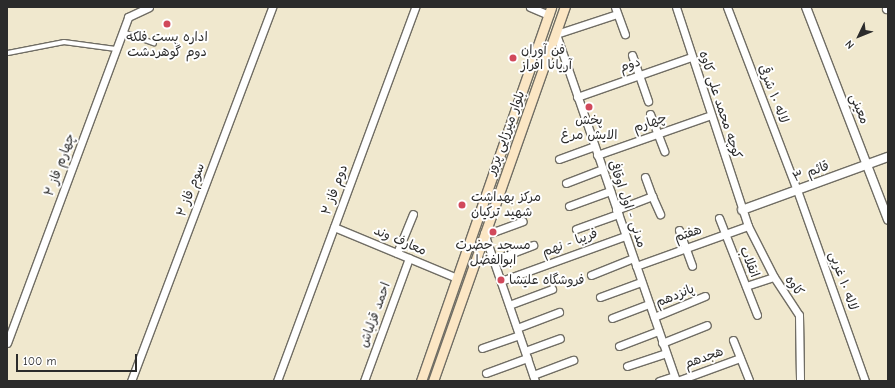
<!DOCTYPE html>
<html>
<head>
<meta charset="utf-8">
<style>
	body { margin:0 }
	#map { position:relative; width:895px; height:388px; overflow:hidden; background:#f0e8ce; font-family:"Comic Neue","Playpen Sans Arabic",sans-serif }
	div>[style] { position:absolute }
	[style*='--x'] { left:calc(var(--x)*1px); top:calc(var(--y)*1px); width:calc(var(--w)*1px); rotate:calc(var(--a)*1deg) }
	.path>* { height:1.5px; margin-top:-0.75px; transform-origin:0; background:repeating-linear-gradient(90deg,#706d64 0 1px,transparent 0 4px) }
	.roads { filter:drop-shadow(1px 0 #706d64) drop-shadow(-1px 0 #706d64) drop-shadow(0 1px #706d64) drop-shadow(0 -1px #706d64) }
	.service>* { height:3.5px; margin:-1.75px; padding:0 1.75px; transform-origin:1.75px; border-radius:1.75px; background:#fff }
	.minor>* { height:7px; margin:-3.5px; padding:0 3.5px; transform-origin:3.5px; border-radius:3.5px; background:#fff }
	.tertiary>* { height:8px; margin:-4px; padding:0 4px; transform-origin:4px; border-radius:4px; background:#fff }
	.secondary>* { height:9px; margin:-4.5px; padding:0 4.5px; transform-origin:4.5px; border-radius:4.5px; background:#fbe6c4 }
	.dots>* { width:11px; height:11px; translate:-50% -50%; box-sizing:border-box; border:2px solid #fff; border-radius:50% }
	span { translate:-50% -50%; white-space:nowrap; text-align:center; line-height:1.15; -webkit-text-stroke:4px #fff; paint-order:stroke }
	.poi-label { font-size:13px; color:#2b2b2b }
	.left { translate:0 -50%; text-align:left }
	.street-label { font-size:13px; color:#2b2b2b }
	.frame { position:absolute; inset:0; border:8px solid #2b2b2b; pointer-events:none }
	.north { position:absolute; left:839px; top:16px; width:40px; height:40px; -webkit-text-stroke:3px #fff; paint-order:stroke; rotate:227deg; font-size:11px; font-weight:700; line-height:16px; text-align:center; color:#2b2b2b }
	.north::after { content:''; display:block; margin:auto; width:14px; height:18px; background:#2b2b2b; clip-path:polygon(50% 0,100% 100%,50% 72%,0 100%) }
	.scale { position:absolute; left:16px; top:354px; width:121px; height:18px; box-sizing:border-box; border:2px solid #2b2b2b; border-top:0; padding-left:5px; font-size:12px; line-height:14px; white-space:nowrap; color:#2b2b2b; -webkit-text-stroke:3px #fff; paint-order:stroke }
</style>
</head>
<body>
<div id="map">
	<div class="path">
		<i style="--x:121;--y:7;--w:4;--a:56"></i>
	</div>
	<div class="roads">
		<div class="service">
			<i style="--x:123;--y:32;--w:33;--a:20"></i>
			<i style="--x:8;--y:53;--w:57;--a:-11.1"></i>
			<i style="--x:64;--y:42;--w:52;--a:7.7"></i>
		</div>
		<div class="minor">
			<i style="--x:530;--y:7;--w:21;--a:23"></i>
			<i style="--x:615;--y:7;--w:29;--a:70"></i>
			<i style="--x:676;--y:7;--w:231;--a:71.8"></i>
			<i style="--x:748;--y:226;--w:57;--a:63"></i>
			<i style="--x:774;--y:277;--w:45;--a:56.7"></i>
			<i style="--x:799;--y:315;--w:66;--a:89.1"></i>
			<i style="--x:727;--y:7;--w:196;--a:69.1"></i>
			<i style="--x:797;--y:190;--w:203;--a:70.4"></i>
			<i style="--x:886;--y:9;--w:2;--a:-27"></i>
			<i style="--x:617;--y:14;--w:64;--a:161.8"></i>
			<i style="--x:556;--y:34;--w:367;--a:70.9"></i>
			<i style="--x:632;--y:55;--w:49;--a:70.8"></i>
			<i style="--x:577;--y:97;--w:121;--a:-19.3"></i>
			<i style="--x:650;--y:114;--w:40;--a:69"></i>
			<i style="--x:597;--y:155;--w:121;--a:-19.3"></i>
			<i style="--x:559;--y:159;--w:37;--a:-20"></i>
			<i style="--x:645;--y:177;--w:20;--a:70"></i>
			<i style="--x:566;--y:183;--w:39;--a:-21"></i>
			<i style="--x:569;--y:206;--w:44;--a:-20.1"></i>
			<i style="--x:616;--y:210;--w:39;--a:-21"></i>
			<i style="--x:652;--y:196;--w:20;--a:66"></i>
			<i style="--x:719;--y:218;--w:104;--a:68.6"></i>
			<i style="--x:334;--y:227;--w:133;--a:22.5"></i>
			<i style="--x:576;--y:229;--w:45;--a:-19.7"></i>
			<i style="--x:679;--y:230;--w:38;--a:70"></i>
			<i style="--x:484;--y:233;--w:157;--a:71"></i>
			<i style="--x:485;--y:235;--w:40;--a:-20.2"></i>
			<i style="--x:397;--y:253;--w:42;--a:-67.7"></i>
			<i style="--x:494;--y:260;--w:42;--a:-21"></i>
			<i style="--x:636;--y:266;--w:119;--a:-19.7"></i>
			<i style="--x:591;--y:275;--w:45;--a:-22"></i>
			<i style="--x:501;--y:281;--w:132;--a:-19.9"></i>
			<i style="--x:746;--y:286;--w:29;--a:-18"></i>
			<i style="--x:600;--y:297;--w:44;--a:-20.1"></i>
			<i style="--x:509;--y:305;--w:46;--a:-20.4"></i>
			<i style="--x:654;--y:317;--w:55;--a:-22.4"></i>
			<i style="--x:612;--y:318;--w:40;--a:-21"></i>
			<i style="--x:517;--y:328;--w:45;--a:-20.9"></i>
			<i style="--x:733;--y:340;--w:43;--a:68.2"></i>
			<i style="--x:7;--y:343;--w:348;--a:-69.6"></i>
			<i style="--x:128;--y:17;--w:23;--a:-25"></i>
			<i style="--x:662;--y:343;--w:48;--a:-21.8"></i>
			<i style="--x:619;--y:346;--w:42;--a:-21"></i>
			<i style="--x:482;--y:348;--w:39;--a:-19"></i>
			<i style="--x:525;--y:351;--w:37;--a:-20"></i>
			<i style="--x:627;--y:366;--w:41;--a:-18.4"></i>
			<i style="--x:486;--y:373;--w:44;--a:-20.1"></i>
			<i style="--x:533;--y:375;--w:43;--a:-20.6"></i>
			<i style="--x:131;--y:381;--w:400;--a:-69.3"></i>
			<i style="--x:277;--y:381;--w:399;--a:-69.7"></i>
			<i style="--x:364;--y:381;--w:131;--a:-69.9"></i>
			<i style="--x:659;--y:381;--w:16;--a:-18"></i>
			<i style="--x:677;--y:381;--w:67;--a:-20.1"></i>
		</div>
		<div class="tertiary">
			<i style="--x:806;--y:7;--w:228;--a:68.9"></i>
			<i style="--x:742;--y:210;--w:155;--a:-20"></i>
		</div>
		<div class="secondary">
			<i style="--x:421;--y:381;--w:396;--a:-70.8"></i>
			<i style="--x:433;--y:381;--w:397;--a:-70.6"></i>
		</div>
	</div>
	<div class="dots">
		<i style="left:167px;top:24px;background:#d1495b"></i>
		<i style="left:513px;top:58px;background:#d1495b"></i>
		<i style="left:589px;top:107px;background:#d1495b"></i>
		<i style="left:462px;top:205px;background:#d1495b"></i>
		<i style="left:493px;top:232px;background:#d1495b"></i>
		<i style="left:501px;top:280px;background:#d1495b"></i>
	</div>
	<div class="poi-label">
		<span style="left:167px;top:45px">اداره پست فلکه<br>دوم گوهردشت</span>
		<span class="left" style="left:521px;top:58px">فن آوران<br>آریانا افراز</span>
		<span style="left:589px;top:128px">پخش<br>الایش مرغ</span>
		<span class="left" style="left:471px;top:205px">مرکز بهداشت<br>شهید ترکیان</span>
		<span style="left:493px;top:253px">مسجد حضرت<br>ابوالفضل</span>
		<span class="left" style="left:509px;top:280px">فروشگاه علیشا</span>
	</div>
	<div class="street-label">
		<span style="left:630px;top:65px;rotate:-19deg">دوم</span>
		<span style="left:773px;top:94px;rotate:69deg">لاله ۱۰ شرقی</span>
		<span style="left:720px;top:105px;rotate:72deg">کوچه محمد علی کاوه</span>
		<span style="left:859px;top:109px;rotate:68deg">معینی</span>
		<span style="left:650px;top:123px;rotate:-19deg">چهارم</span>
		<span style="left:506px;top:133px;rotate:-70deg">بلوار میرزایی پرور</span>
		<span style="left:60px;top:165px;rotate:-70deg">چهارم فاز ۲</span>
		<span style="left:811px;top:172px;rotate:-20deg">قائم ۳</span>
		<span style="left:191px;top:190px;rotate:-69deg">سوم فاز ۲</span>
		<span style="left:335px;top:190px;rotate:-70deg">دوم فاز ۲</span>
		<span style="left:627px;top:204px;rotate:71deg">مدنی - اول اوقافی</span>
		<span style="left:688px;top:234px;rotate:-19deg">هفتم</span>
		<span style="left:400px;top:241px;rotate:23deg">معارف وند</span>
		<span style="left:570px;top:243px;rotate:-20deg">فریبا - نهم</span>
		<span style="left:749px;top:262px;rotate:68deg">انقلاب</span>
		<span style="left:843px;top:281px;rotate:70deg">لاله ۱۰ غربی</span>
		<span style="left:794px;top:286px;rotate:54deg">کاوه</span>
		<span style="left:675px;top:296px;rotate:-22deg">پانزدهم</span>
		<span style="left:375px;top:315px;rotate:-70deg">احمد قزلباش</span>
		<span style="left:704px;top:358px;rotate:-20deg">هجدهم</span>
	</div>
	<div class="frame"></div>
	<div class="north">N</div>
	<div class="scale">100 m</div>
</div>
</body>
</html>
